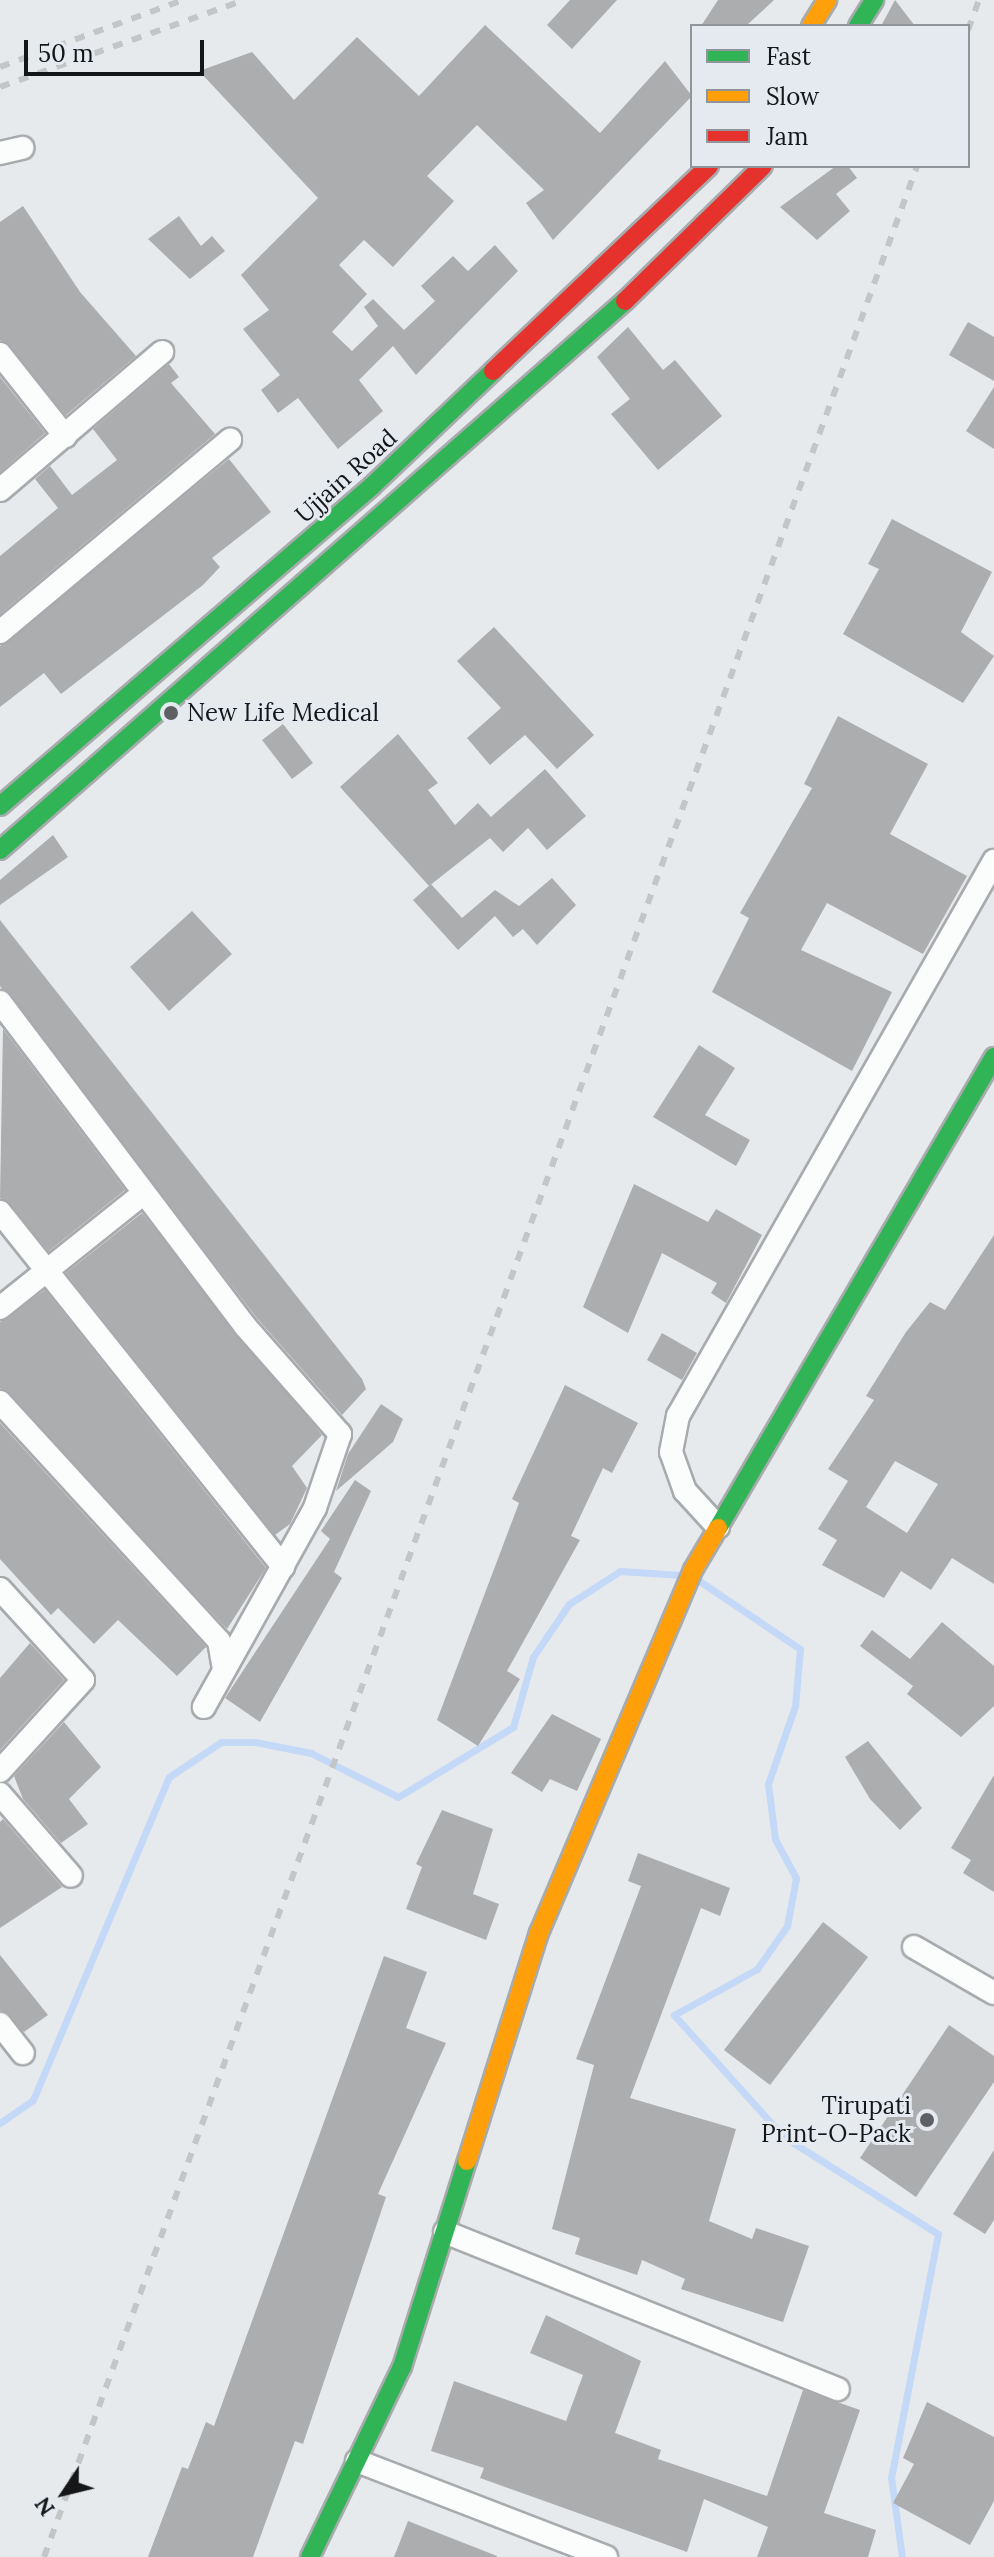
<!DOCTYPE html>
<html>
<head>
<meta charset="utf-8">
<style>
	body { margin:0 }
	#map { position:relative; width:994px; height:2557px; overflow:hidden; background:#e7eaed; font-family:Lora,serif }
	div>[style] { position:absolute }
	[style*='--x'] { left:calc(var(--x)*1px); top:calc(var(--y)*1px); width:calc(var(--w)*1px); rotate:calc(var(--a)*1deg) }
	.stream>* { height:7px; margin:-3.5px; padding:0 3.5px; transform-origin:3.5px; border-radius:3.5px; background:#c3d9f7 }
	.building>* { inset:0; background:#acadaf }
	.roads { filter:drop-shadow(2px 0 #a8abad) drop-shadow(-2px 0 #a8abad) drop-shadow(0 2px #a8abad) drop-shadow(0 -2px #a8abad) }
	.street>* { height:22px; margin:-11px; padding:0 11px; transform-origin:11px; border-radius:11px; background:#fbfcfc }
	.fast>* { height:18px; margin:-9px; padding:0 9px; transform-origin:9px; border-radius:9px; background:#30b455 }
	.slow>* { height:18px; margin:-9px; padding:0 9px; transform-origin:9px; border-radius:9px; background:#ff9f0a }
	.jam>* { height:18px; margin:-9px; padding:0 9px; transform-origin:9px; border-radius:9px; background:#e5322d }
	.rail>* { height:6px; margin-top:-3px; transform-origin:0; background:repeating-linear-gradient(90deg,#c4c5c6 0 10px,transparent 0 20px) }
	.dots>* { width:22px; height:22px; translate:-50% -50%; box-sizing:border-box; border:4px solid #e4eaf0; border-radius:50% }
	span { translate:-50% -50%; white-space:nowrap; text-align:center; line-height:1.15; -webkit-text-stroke:6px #e4eaf0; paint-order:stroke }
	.street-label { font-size:24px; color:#141618 }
	.poi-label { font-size:24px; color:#141618 }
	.left { translate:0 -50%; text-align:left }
	.right { translate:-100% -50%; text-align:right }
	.legend { position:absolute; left:690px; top:24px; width:280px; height:144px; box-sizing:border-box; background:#e4eaf0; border:2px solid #91959a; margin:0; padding:10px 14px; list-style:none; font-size:24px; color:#141618 }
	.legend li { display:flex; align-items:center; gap:16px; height:40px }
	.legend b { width:40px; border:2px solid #91959a }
	.north { position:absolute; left:24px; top:2453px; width:80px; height:80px; -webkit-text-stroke:6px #e4eaf0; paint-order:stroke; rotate:235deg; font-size:22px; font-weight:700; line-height:32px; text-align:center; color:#141618 }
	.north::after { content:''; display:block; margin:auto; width:28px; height:36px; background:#141618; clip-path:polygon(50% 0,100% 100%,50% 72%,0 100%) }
	.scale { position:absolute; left:24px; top:40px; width:180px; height:36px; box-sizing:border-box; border:4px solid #141618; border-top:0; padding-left:10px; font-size:24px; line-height:28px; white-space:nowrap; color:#141618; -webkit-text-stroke:6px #e4eaf0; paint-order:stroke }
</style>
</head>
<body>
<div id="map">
	<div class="stream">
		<i style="--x:698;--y:1580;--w:123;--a:34.1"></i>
		<i style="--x:800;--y:1649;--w:57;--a:95"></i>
		<i style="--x:795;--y:1706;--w:83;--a:109.1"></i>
		<i style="--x:768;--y:1784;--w:55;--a:82.7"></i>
		<i style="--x:775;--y:1839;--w:44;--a:61.7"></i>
		<i style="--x:796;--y:1878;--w:49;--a:100.6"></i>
		<i style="--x:787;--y:1926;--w:52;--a:124.9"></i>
		<i style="--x:757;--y:1969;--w:95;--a:151"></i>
		<i style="--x:674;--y:2015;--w:164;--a:48"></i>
		<i style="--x:784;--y:2137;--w:182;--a:32.2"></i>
		<i style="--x:938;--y:2234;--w:248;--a:100.9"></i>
		<i style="--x:891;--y:2477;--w:81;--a:82.2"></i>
		<i style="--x:0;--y:2123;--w:40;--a:-34.9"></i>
		<i style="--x:33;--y:2100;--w:350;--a:-67.2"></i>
		<i style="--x:169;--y:1777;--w:63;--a:-33.9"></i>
		<i style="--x:221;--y:1742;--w:34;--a:0"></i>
		<i style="--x:255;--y:1742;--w:57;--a:11.1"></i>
		<i style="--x:311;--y:1753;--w:97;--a:26.8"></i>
		<i style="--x:398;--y:1797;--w:135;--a:-31.3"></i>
		<i style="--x:513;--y:1727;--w:73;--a:-74.1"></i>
		<i style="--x:533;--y:1657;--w:64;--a:-55.8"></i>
		<i style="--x:569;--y:1604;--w:61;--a:-32.9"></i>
		<i style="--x:620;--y:1571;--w:62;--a:3.7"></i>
	</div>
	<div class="building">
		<i style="clip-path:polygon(570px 0,617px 0,572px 49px,547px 25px)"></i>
		<i style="clip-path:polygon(718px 0,774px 0,746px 26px,701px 26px)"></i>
		<i style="clip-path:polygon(895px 0,915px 26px,881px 26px)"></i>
		<i style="clip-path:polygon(485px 25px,600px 133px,665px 61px,692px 96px,553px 240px,526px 203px,544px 190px,477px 125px,427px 176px,454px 201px,393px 267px,364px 240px,339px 265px,367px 294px,332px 332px,352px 351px,378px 326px,364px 307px,373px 299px,404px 330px,435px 301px,421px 286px,453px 256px,468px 271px,495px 245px,518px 271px,416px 375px,393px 346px,359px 380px,383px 411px,338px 449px,298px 398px,278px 413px,261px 390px,280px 375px,243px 329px,269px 310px,241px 275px,318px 198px,199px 71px,252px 52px,294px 100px,357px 37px,419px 96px)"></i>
		<i style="clip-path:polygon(836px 166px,848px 166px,857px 178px,836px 194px,850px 211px,817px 240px,780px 207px)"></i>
		<i style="clip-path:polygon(23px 206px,80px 292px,136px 356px,66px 415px,0 340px,0 222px)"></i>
		<i style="clip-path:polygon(179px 216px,201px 246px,212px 236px,225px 251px,190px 279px,148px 239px)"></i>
		<i style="clip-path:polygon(968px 322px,994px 337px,994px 381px,949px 355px)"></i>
		<i style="clip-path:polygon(628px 327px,663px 370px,675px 360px,722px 416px,658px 470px,611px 414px,630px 399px,597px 357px)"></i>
		<i style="clip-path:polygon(169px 364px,179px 377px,171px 383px,215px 434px,0 614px,0 556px,58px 508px,35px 479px,50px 466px,72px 495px,117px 460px,93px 429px)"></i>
		<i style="clip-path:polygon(0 377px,45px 433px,0 472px)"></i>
		<i style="clip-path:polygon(994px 387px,994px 449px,966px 431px)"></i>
		<i style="clip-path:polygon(229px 459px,271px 512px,212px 558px,220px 567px,203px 585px,61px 694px,44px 673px,0 707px,0 646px)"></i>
		<i style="clip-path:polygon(892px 519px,992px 572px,961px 632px,994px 656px,963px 703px,843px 634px,879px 569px,868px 564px)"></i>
		<i style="clip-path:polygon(494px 627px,594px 735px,557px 769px,525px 735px,490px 765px,467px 738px,501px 708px,457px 661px)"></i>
		<i style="clip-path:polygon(838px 716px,928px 764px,890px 834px,967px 876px,923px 954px,827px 903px,801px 950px,892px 992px,852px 1071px,712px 992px,749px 918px,740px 913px,812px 788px,804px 784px)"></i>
		<i style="clip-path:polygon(283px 724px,313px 763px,292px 779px,262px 740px)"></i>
		<i style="clip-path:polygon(398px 734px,438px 783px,428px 790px,455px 825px,478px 803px,491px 817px,545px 769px,586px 816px,547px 850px,528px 828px,503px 852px,490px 838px,429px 886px,340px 787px)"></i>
		<i style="clip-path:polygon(53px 835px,68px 857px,0 905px,0 880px)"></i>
		<i style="clip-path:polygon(552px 878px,576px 905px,537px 945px,523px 929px,513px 937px,495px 916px,458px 950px,413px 900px,431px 884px,462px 918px,495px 890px,519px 906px)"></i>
		<i style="clip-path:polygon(192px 911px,232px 954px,169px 1011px,130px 967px)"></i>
		<i style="clip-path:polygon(0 920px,362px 1379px,366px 1389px,342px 1415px,256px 1317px,0 986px)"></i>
		<i style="clip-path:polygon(3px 1029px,125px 1190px,49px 1251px,0 1198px)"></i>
		<i style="clip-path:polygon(699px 1045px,735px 1068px,705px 1115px,750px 1140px,736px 1166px,653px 1117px)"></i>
		<i style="clip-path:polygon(634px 1184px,708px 1222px,716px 1209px,762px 1235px,726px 1303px,711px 1293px,717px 1283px,662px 1253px,628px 1333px,583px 1307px)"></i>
		<i style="clip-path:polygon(142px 1213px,322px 1435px,292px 1466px,307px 1488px,290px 1524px,275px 1535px,66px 1273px)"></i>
		<i style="clip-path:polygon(evenodd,994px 1235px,994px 1584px,952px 1558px,931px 1590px,901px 1571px,884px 1598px,822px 1565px,837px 1540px,818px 1529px,848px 1481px,828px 1469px,874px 1400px,866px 1396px,906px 1332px,930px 1302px,945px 1310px,994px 1235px,895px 1461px,938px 1484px,907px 1533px,866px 1507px,895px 1461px)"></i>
		<i style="clip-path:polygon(45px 1290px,266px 1568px,227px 1629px,0 1388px,0 1322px)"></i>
		<i style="clip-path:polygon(662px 1333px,697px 1353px,682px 1380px,647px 1360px)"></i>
		<i style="clip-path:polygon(565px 1385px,638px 1423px,612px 1473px,603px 1468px,571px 1536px,580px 1540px,507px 1671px,520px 1679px,478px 1746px,437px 1720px,519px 1503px,512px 1499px)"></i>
		<i style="clip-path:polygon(381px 1404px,403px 1419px,393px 1442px,336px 1491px,348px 1454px)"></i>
		<i style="clip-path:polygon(0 1423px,206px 1647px,177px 1676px,118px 1620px,94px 1644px,58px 1608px,51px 1615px,0 1559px)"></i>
		<i style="clip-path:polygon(355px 1480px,371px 1491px,334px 1572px,342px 1578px,260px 1722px,225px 1698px,330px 1539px,321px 1531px)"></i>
		<i style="clip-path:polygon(942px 1622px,994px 1666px,994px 1706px,961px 1737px,907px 1694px,913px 1686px,860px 1646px,872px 1630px,910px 1659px)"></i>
		<i style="clip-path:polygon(30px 1643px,64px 1680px,0 1750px,0 1678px)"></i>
		<i style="clip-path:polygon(552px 1714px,601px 1739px,577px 1791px,550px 1779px,542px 1792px,511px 1773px)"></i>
		<i style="clip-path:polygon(64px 1722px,101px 1767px,69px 1799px,88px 1824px,61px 1843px,23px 1799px,14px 1776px)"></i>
		<i style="clip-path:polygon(868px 1741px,922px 1808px,900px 1830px,870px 1799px,845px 1757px)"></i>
		<i style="clip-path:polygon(994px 1775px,994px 1892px,963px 1873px,971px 1860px,951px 1848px)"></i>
		<i style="clip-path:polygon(442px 1810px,493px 1829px,473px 1894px,499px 1904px,486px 1940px,406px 1909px,422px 1867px,416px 1864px)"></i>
		<i style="clip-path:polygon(3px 1819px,62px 1887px,0 1928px,0 1822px)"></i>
		<i style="clip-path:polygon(638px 1853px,730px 1888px,720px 1916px,701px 1908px,630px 2098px,736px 2129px,709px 2221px,752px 2239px,756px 2228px,809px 2246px,783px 2322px,681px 2289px,685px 2279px,642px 2260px,637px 2275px,575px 2254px,580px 2238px,552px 2229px,594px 2065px,576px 2059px,641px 1886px,628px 1881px)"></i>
		<i style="clip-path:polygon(823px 1922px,868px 1957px,770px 2085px,724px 2050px)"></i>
		<i style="clip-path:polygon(0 1955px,48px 2015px,24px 2032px,0 2010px)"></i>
		<i style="clip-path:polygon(384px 1956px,427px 1972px,406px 2028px,446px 2043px,378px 2194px,386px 2197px,303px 2444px,295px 2441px,253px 2557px,148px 2557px,182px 2467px,188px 2469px,206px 2422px,214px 2426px)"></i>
		<i style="clip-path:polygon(949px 2025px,994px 2056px,994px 2082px,916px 2197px,860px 2158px)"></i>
		<i style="clip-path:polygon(994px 2150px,994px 2220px,985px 2234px,953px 2214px)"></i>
		<i style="clip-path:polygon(546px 2315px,641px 2361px,615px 2433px,661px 2450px,658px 2459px,767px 2496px,803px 2390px,860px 2410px,824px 2513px,876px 2530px,868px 2557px,757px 2557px,768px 2527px,704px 2499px,687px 2552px,480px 2478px,484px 2468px,431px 2451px,454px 2381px,566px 2421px,583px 2375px,530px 2353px)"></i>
		<i style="clip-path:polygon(927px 2402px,994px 2437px,994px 2501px,970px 2545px,893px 2503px,914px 2464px,903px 2458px)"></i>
		<i style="clip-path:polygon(408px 2521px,497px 2556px,497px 2557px,394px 2557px)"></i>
	</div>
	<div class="roads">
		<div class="street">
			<i style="--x:0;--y:153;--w:23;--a:-13"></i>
			<i style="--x:0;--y:354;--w:105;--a:51.6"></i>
			<i style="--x:0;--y:490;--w:213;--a:-40.4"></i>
			<i style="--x:0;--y:632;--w:300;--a:-39.9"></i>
			<i style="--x:0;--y:1002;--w:406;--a:52.9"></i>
			<i style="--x:245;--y:1326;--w:144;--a:48.7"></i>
			<i style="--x:340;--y:1434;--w:78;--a:108.7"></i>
			<i style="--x:315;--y:1508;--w:228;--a:119.2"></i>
			<i style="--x:0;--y:1212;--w:454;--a:51.4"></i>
			<i style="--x:0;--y:1308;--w:184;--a:-38.6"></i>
			<i style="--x:0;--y:1402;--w:324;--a:47.5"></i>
			<i style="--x:219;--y:1641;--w:28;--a:80"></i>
			<i style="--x:718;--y:1527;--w:49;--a:-132.5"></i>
			<i style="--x:685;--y:1491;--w:41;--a:-109.7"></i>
			<i style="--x:671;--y:1452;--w:37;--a:-79"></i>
			<i style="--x:678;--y:1416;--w:639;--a:-60.34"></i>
			<i style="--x:0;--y:1589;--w:123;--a:47.6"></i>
			<i style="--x:83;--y:1680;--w:123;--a:132.4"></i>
			<i style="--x:0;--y:1794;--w:108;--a:49.1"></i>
			<i style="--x:914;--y:1947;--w:92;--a:29.9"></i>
			<i style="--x:0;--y:2024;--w:37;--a:52"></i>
			<i style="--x:445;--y:2232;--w:423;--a:21.8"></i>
			<i style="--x:357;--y:2461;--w:267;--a:21.1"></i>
		</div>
		<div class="fast">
			<i style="--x:858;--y:26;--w:31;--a:-58"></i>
			<i style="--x:0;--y:806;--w:491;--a:-40.7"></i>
			<i style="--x:372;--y:486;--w:167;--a:-43.5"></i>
			<i style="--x:0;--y:850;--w:832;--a:-41.3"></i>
			<i style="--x:718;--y:1528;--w:546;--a:-59.63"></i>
			<i style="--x:310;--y:2557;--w:211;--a:-64.2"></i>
			<i style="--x:402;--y:2367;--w:216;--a:-72.5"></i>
		</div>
		<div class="slow">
			<i style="--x:811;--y:26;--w:31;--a:-58"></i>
			<i style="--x:467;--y:2161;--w:239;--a:-72.5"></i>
			<i style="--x:539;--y:1933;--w:394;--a:-67"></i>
			<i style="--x:693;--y:1570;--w:49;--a:-59.2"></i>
		</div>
		<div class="jam">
			<i style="--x:625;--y:301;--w:193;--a:-44.4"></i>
			<i style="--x:493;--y:371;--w:298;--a:-43.5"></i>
		</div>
	</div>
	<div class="rail">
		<i style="--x:968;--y:30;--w:32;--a:-70"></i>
		<i style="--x:0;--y:67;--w:195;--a:-20.1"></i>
		<i style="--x:0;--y:87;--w:259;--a:-19.6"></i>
		<i style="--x:44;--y:2557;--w:2545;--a:-69.94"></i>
	</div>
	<div class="dots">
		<i style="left:171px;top:713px;background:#5e6063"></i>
		<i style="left:927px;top:2120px;background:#5e6063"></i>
	</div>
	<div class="street-label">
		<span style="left:346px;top:476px;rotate:-42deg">Ujjain Road</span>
	</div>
	<div class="poi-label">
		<span class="left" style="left:187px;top:713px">New Life Medical</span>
		<span class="right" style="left:911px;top:2120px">Tirupati<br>Print-O-Pack</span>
	</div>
	<ul class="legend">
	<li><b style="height:10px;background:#30b455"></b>Fast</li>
	<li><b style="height:10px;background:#ff9f0a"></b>Slow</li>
	<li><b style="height:10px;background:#e5322d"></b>Jam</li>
	</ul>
	<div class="north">N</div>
	<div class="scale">50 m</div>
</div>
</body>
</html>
